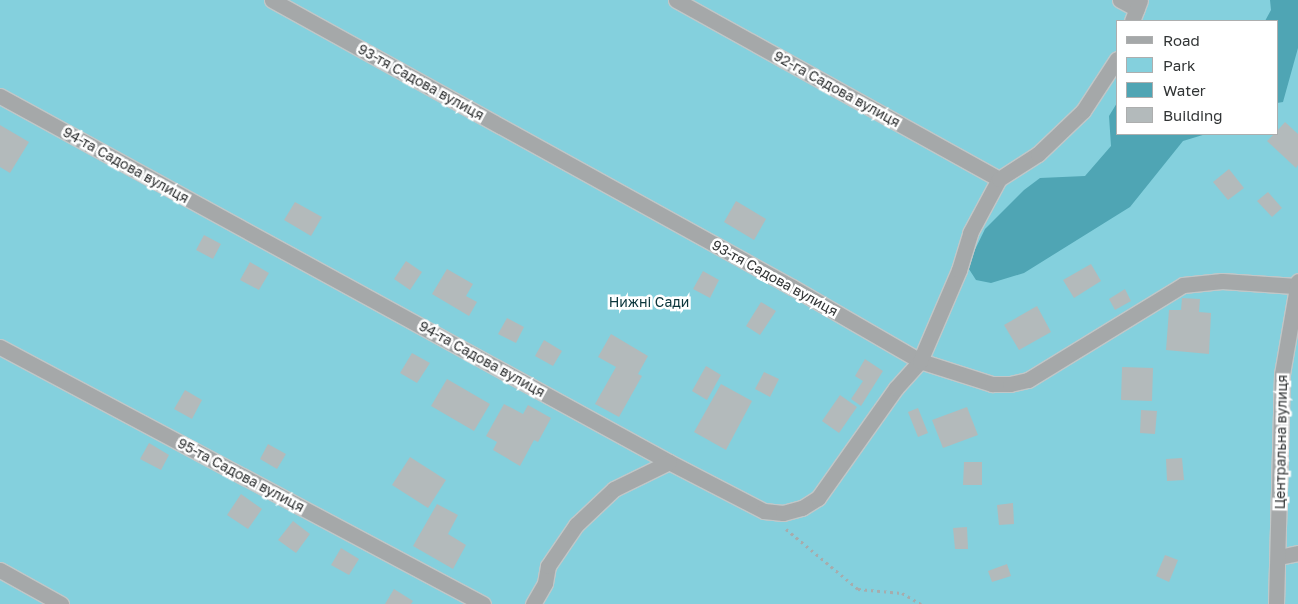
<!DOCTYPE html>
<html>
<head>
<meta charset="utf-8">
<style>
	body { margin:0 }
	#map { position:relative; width:1298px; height:604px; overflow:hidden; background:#e4eced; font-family:"Golos Text",sans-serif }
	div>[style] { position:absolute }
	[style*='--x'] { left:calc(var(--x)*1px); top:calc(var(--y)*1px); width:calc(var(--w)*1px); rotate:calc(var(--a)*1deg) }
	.green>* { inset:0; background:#84d0dd }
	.water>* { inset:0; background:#4fa5b4 }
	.building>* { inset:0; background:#b3babb }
	.path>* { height:3px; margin-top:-1.5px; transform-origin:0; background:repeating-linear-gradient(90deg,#a6acad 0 2.5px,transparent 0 6.5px) }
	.roads { filter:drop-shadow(1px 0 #c0c7c8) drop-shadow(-1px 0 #c0c7c8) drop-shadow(0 1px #c0c7c8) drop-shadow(0 -1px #c0c7c8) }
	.minor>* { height:15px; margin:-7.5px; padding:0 7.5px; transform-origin:7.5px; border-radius:7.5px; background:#a5a8a9 }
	span { translate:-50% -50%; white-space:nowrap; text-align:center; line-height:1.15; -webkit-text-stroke:5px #fff; paint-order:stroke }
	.street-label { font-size:14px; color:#313435 }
	.park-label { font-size:14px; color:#0c363c }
	.legend { position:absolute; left:1116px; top:20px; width:162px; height:115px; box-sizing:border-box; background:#fff; border:1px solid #adaeae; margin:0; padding:6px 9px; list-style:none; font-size:15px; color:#313435 }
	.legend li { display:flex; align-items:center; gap:10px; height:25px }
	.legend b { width:25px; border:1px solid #adaeae }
</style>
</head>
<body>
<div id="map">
	<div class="green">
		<i style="clip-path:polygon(evenodd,0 0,1298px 0,1298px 604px,0 604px,0 0,1117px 21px,1277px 21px,1277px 134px,1117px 134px,1117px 21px)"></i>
	</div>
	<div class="water">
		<i style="clip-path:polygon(1270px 0,1298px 0,1298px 48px,1283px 102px,1277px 103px,1277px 21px,1265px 21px,1271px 10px)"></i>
		<i style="clip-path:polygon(1117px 103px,1117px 134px,1206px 134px,1183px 141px,1130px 207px,1024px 273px,991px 283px,976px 280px,967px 266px,985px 229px,1024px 190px,1040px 178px,1085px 176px,1111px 146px,1109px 116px)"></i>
	</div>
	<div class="building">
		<i style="clip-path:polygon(1285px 122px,1298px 134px,1298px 165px,1296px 168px,1267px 141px,1274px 134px,1277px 134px,1277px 131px)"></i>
		<i style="clip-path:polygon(0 125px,29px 142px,10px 173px,0 167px)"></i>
		<i style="clip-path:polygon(1229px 169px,1244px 188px,1228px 200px,1213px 182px)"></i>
		<i style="clip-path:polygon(1268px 192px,1282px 208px,1272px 217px,1257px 201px)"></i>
		<i style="clip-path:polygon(736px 201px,766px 219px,754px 240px,724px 222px)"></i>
		<i style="clip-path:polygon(295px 202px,322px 217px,311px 236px,284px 220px)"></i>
		<i style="clip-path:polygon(204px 235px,221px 244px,213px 259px,196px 250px)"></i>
		<i style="clip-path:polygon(406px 261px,422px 272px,410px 290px,394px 279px)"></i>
		<i style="clip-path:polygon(250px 262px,269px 273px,259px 290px,240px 280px)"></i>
		<i style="clip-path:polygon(1091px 264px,1101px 281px,1074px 298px,1063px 280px)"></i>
		<i style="clip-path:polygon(447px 269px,473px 284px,466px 296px,477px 302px,469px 316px,432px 294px)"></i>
		<i style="clip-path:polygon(703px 271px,719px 280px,710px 298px,693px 289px)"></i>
		<i style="clip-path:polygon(1125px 289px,1131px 301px,1115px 310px,1109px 299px)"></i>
		<i style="clip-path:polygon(1182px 298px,1200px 299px,1199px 312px,1211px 313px,1209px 354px,1166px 350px,1169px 310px,1181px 310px)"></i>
		<i style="clip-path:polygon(761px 302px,776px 311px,760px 335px,746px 326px)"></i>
		<i style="clip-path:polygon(1037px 306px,1051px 332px,1019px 350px,1004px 325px)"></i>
		<i style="clip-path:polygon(507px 318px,524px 327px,516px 343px,498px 334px)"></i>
		<i style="clip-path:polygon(611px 334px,648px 356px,638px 374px,642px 376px,619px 417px,595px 404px,616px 367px,598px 357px)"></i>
		<i style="clip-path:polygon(544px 340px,562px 351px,553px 366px,535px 356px)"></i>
		<i style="clip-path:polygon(412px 353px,430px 363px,417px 383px,400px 373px)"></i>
		<i style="clip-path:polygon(865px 359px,883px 371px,861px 406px,851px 399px,863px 381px,855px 376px)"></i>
		<i style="clip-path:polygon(706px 366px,721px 375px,707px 400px,692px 391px)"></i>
		<i style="clip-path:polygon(1122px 367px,1153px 368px,1152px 401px,1121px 400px)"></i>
		<i style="clip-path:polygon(764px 372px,779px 379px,770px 397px,755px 389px)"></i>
		<i style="clip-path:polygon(447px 379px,490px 404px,474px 431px,431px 406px)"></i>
		<i style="clip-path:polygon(721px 384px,752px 401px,726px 450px,694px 432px)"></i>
		<i style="clip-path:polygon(185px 390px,202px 400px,192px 419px,174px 409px)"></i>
		<i style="clip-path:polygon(840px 395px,857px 407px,839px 433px,822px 421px)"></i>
		<i style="clip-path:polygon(504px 404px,523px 414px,528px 405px,551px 418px,538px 442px,534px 440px,520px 466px,493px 450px,497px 442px,486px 436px)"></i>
		<i style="clip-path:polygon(967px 407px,978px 435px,943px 448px,932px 420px)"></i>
		<i style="clip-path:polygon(918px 408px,928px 433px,918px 437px,908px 412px)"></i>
		<i style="clip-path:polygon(1141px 410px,1157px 411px,1155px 434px,1140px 433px)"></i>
		<i style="clip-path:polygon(149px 443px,169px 455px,161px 470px,140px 459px)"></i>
		<i style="clip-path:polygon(268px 444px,286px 454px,277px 469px,260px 459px)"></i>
		<i style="clip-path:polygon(410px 457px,446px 480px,428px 508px,392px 485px)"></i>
		<i style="clip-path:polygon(1182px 458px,1184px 480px,1167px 481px,1166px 459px)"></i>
		<i style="clip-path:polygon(964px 462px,982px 462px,982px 485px,963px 485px)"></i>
		<i style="clip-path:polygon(241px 494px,262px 509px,248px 529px,227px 515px)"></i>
		<i style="clip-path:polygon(1013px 503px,1014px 524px,999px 525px,997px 505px)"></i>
		<i style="clip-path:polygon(437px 504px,458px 515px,448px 534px,466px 545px,453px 569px,413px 546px)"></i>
		<i style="clip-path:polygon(293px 521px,310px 534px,296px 553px,278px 540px)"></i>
		<i style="clip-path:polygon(967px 527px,968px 549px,955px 549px,953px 528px)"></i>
		<i style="clip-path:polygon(341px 548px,359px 559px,349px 575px,331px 565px)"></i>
		<i style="clip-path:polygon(1165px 555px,1178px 560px,1169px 582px,1156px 576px)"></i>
		<i style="clip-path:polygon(1007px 564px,1011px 576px,992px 582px,988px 571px)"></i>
		<i style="clip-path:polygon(394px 589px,413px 601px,411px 604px,385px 604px)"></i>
	</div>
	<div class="path">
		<i style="--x:786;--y:529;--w:94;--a:39.8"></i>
		<i style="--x:858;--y:589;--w:44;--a:5.2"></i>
		<i style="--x:902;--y:593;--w:22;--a:30"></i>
	</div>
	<div class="roads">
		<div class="minor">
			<i style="--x:272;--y:0;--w:594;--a:28.9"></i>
			<i style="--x:792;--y:287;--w:148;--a:30"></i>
			<i style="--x:920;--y:361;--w:76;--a:17.7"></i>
			<i style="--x:992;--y:384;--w:18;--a:0"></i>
			<i style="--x:1010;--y:384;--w:18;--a:-13"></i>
			<i style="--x:1028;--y:380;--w:182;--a:-31.5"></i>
			<i style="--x:1183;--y:285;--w:39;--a:-6"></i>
			<i style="--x:1222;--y:281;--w:74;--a:3.9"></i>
			<i style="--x:676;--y:0;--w:369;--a:29"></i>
			<i style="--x:1120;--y:0;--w:19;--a:28"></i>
			<i style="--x:1132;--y:21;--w:22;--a:-69"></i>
			<i style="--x:0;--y:96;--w:763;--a:28.68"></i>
			<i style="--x:669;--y:462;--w:107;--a:27.3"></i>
			<i style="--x:764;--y:511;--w:19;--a:6"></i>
			<i style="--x:783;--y:513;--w:20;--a:-15"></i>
			<i style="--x:802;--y:508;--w:19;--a:-32"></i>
			<i style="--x:818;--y:498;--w:135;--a:-54.7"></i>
			<i style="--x:896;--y:388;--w:36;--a:-48"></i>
			<i style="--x:920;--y:361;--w:99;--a:-66.8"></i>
			<i style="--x:959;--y:270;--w:39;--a:-73"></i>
			<i style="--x:970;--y:233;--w:61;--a:-61.8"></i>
			<i style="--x:999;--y:179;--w:46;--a:-32.7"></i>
			<i style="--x:1038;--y:154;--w:62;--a:-43.7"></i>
			<i style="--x:1083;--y:111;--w:62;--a:-56.8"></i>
			<i style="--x:0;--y:347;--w:547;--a:28.02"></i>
			<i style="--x:1279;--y:557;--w:19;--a:-12"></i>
			<i style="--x:0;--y:570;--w:70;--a:29.1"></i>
			<i style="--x:533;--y:604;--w:24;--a:-60"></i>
			<i style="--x:545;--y:583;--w:17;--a:-80"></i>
			<i style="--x:548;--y:566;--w:50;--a:-55.7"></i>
			<i style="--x:576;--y:525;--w:52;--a:-43.5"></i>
			<i style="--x:614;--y:489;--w:61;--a:-26.1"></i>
			<i style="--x:1276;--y:604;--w:230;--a:-88.5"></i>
			<i style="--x:1282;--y:374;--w:94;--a:-80.2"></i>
		</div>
	</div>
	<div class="street-label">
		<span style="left:421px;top:82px;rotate:29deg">93-тя Садова вулиця</span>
		<span style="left:837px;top:89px;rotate:29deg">92-га Садова вулиця</span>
		<span style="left:126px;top:165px;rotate:29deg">94-та Садова вулиця</span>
		<span style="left:775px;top:278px;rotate:29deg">93-тя Садова вулиця</span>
		<span style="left:482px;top:359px;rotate:29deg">94-та Садова вулиця</span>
		<span style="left:1281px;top:442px;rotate:-89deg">Центральна вулиця</span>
		<span style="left:241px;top:475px;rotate:28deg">95-та Садова вулиця</span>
	</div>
	<div class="park-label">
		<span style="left:649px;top:302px">Нижні Сади</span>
	</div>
	<ul class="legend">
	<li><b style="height:6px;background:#a5a8a9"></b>Road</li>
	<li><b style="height:14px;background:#84d0dd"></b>Park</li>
	<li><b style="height:14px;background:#4fa5b4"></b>Water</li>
	<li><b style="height:14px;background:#b3babb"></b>Building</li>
	</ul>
</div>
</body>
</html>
